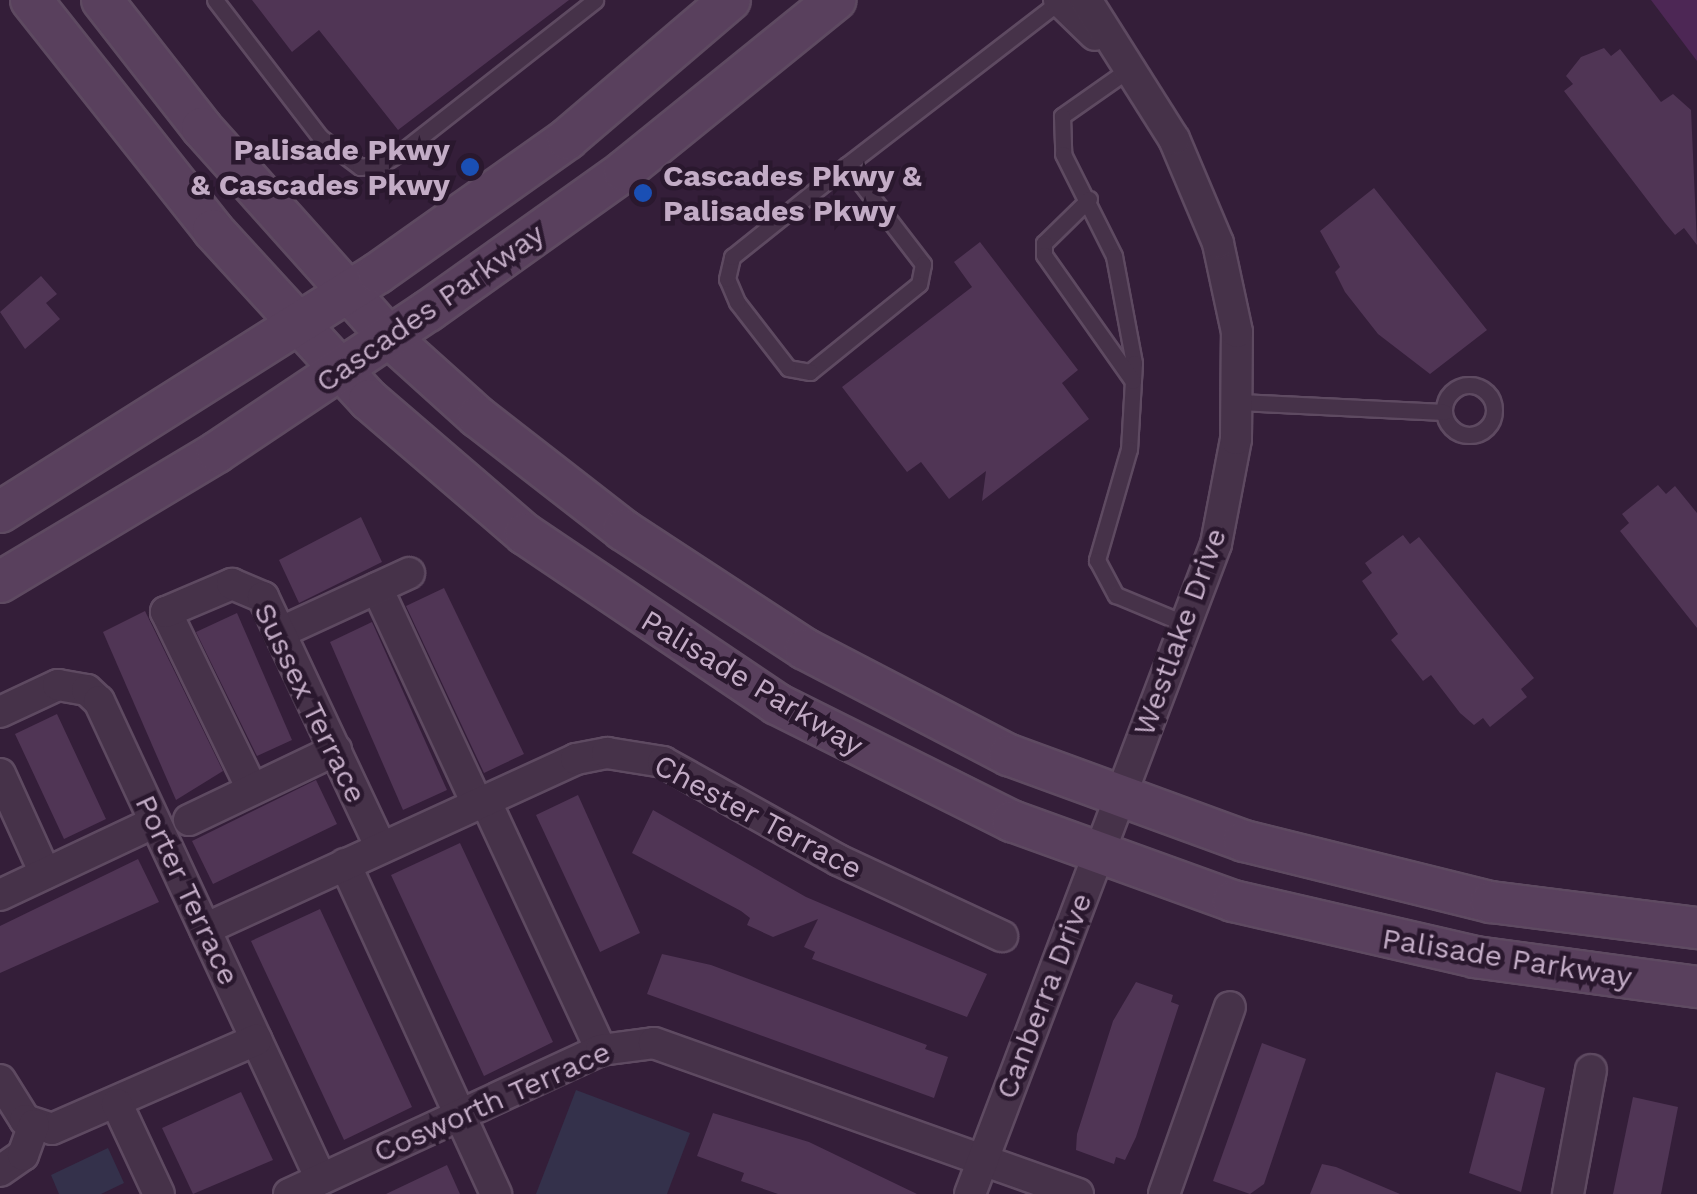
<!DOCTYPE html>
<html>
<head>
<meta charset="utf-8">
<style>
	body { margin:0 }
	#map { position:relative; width:1697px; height:1194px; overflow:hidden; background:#341e39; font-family:"Work Sans",sans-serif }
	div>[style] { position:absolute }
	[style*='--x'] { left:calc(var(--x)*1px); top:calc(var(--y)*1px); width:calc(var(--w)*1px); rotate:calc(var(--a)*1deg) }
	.green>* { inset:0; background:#34314b }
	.water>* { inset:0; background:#4d2755 }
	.building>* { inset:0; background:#503555 }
	.roads { filter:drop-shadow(2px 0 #5e4a61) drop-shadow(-2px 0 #5e4a61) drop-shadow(0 2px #5e4a61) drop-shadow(0 -2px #5e4a61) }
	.service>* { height:15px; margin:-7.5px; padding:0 7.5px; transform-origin:7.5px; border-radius:7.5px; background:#463249 }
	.service>.ring { margin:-7.5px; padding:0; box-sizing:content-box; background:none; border:15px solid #463249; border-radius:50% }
	.minor>* { height:30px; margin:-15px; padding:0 15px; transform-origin:15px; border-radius:15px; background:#463249 }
	.secondary>* { height:40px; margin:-20px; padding:0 20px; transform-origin:20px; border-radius:20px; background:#59405d }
	.dots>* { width:28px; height:28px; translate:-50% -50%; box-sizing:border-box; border:5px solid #2a182e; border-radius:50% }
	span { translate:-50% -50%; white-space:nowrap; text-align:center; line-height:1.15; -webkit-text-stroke:9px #2a182e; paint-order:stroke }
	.poi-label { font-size:30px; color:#c3acc6; font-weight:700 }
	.right { translate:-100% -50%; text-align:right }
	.left { translate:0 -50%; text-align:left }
	.street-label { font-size:30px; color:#c3acc6 }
</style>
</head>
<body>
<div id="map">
	<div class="green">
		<i style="clip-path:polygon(576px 1090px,690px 1133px,667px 1194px,536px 1194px)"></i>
		<i style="clip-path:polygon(108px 1148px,124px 1183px,101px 1194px,59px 1194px,51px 1175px)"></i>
	</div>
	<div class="water">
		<i style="clip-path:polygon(1651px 0,1697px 0,1697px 61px)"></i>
	</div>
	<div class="building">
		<i style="clip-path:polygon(252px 0,569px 0,398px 130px,319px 30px,292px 52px)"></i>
		<i style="clip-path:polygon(1604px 48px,1611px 56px,1620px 49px,1661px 102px,1673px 94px,1691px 110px,1697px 245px,1684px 228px,1675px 235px,1665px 223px,1564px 91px,1573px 84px,1566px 76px,1581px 57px)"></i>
		<i style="clip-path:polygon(1374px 188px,1487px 330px,1430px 374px,1378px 334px,1345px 292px,1335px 272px,1340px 267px,1320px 231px)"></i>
		<i style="clip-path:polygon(980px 242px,1078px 370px,1062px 383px,1089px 419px,982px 501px,986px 471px,949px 499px,921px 462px,907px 472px,842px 387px,972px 287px,954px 262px)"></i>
		<i style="clip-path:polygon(41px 276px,57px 294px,46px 303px,60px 319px,25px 349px,0 312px)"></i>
		<i style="clip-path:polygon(1658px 485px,1666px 494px,1675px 486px,1697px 513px,1697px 628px,1620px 531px,1629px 523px,1622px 514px)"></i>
		<i style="clip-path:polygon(361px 517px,382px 562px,299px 603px,279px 560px)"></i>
		<i style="clip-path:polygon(1403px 535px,1410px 544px,1419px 537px,1534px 678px,1521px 689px,1527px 697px,1490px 727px,1483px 718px,1474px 725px,1460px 713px,1431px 675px,1423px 681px,1391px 640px,1398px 634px,1362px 581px,1372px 573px,1365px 563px)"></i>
		<i style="clip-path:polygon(444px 588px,524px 754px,484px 773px,406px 606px)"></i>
		<i style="clip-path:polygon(145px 611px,223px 771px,176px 800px,103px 632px)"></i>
		<i style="clip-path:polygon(237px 613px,292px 740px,257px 756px,196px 632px)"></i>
		<i style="clip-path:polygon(372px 622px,447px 790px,403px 810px,330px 642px)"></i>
		<i style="clip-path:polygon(57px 714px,106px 819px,64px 839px,15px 734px)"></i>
		<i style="clip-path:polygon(316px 780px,337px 824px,213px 884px,192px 841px)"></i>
		<i style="clip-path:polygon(578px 795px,640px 933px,600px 952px,536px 815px)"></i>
		<i style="clip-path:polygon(653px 810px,806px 897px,987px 974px,967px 1017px,812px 959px,815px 952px,804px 947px,818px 919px,773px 937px,747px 925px,750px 918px,741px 911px,632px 853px)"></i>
		<i style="clip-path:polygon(460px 843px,553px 1042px,484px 1076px,391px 875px)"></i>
		<i style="clip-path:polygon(138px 859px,159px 902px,0 973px,0 926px)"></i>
		<i style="clip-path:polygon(320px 909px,412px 1107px,344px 1140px,251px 941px)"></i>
		<i style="clip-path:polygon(662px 954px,711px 965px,927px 1045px,925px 1049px,948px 1057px,934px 1098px,647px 994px)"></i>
		<i style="clip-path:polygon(1136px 982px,1173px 995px,1171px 1002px,1179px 1005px,1136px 1137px,1125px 1160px,1116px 1157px,1114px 1164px,1076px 1150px,1077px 1134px,1113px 1021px)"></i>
		<i style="clip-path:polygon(1262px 1043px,1306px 1059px,1264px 1184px,1250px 1194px,1213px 1181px)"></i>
		<i style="clip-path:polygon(1496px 1072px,1545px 1088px,1521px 1192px,1469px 1173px)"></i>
		<i style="clip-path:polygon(241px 1092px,273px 1160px,193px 1194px,162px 1128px)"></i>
		<i style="clip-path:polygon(1633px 1097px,1678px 1107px,1661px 1194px,1613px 1194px)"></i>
		<i style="clip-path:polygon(713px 1113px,809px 1142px,917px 1194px,778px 1194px,741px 1181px,744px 1173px,697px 1156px)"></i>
		<i style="clip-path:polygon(1322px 1164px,1336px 1167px,1400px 1194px,1310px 1194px)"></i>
		<i style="clip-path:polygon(447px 1165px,460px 1194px,386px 1194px)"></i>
	</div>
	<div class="roads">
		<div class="service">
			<i style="--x:215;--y:0;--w:173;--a:52.5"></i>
			<i style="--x:320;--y:137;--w:50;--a:36.9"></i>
			<i style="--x:360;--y:167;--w:22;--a:-8"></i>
			<i style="--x:382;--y:164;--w:26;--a:-32"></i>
			<i style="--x:404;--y:150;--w:243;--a:-38.1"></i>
			<i style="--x:1129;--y:69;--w:82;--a:145"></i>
			<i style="--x:1062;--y:116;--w:38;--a:88"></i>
			<i style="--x:1063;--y:154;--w:114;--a:63.4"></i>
			<i style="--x:1114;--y:256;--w:109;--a:79.4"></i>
			<i style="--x:1134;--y:363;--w:86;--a:93.3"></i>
			<i style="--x:1129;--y:449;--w:116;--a:106.1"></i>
			<i style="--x:1097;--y:560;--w:40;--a:62"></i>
			<i style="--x:1116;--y:595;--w:76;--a:22.5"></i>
			<i style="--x:847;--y:165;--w:125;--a:52.5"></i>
			<i style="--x:923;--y:264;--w:20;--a:101"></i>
			<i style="--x:919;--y:284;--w:140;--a:141.1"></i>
			<i style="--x:810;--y:372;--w:22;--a:-170"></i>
			<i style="--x:788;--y:368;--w:83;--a:-127.7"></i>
			<i style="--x:737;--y:302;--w:25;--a:-113"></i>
			<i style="--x:727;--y:279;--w:23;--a:-77"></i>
			<i style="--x:732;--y:257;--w:147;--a:-38.7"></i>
			<i style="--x:847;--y:165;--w:269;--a:-37.6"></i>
			<i style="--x:1089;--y:199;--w:63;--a:135.6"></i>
			<i style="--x:1044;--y:243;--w:12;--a:90"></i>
			<i style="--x:1044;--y:255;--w:154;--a:54.8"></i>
			<i class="ring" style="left:1444px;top:385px;width:35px;height:35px"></i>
			<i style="--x:1239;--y:402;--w:205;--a:2.8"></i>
		</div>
		<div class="minor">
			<i style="--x:1059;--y:0;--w:50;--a:44.2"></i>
			<i style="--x:377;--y:588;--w:237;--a:65.1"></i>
			<i style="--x:281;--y:632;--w:141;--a:-24.7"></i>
			<i style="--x:0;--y:712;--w:64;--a:-25"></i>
			<i style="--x:58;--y:685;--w:29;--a:10"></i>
			<i style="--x:87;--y:690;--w:16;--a:43"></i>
			<i style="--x:99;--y:701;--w:527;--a:65.09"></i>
			<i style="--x:0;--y:774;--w:109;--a:65.6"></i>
			<i style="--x:252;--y:789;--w:197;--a:-115.9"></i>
			<i style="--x:166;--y:612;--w:72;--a:-23"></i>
			<i style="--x:232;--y:584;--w:34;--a:23"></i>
			<i style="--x:263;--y:597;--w:277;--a:64.8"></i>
			<i style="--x:485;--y:800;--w:276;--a:65.1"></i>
			<i style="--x:189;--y:820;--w:163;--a:-25.5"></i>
			<i style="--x:345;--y:864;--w:363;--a:65.4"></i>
			<i style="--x:0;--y:895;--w:171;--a:-25.2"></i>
			<i style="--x:205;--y:929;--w:408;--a:-24.6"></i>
			<i style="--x:576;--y:759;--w:32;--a:-11"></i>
			<i style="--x:607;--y:753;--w:57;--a:9.1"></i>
			<i style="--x:663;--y:762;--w:201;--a:29.2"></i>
			<i style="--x:838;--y:860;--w:181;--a:24.9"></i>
			<i style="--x:0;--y:1080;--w:47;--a:58"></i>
			<i style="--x:25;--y:1120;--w:28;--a:18"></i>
			<i style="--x:52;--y:1129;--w:223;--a:-23.6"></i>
			<i style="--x:117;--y:1104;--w:99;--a:65"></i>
			<i style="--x:0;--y:1171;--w:28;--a:-35"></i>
			<i style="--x:23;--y:1155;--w:32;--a:-70"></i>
			<i style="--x:289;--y:1194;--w:344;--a:-24.8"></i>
			<i style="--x:601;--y:1050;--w:53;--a:-7.5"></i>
			<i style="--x:654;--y:1043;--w:450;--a:19.6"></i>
			<i style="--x:970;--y:1194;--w:695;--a:-69.27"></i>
			<i style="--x:1216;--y:544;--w:107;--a:-79.2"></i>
			<i style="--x:1236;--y:439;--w:107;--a:-89.5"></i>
			<i style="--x:1237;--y:332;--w:91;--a:-102.1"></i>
			<i style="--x:1218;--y:243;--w:113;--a:-112.9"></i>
			<i style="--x:1174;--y:139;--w:165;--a:-122.3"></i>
			<i style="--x:1164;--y:1194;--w:198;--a:-70.6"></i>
			<i style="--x:1568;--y:1194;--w:126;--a:-79.5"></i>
		</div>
		<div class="secondary">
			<i style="--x:31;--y:0;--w:293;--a:51.6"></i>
			<i style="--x:213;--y:230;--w:231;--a:47.5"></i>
			<i style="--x:369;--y:400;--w:206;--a:40.7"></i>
			<i style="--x:525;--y:534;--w:304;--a:34"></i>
			<i style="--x:777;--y:704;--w:263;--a:26.5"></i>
			<i style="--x:1012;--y:821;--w:235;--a:19.9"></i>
			<i style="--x:1233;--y:901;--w:248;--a:13"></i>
			<i style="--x:1475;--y:957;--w:224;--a:7.7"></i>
			<i style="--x:102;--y:0;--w:162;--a:52"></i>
			<i style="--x:202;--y:128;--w:280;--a:48.2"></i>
			<i style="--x:389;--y:337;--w:120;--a:42"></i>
			<i style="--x:478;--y:417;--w:184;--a:37.9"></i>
			<i style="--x:623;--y:530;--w:217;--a:33.2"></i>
			<i style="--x:805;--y:649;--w:230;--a:27.5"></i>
			<i style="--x:1009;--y:755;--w:250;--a:20.1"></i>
			<i style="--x:1244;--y:841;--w:254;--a:13.9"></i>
			<i style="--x:1491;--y:902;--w:208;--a:7.2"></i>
			<i style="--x:0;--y:512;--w:447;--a:-32.3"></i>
			<i style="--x:378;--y:273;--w:232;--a:-35.3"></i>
			<i style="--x:567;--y:139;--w:214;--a:-40.5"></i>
			<i style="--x:0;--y:582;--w:253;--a:-30.9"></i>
			<i style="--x:217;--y:452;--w:254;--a:-33.8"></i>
			<i style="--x:428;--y:311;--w:241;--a:-35.5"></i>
			<i style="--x:624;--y:171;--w:272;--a:-39"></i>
		</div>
	</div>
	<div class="dots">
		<i style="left:470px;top:167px;background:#1a4fb4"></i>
		<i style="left:643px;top:193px;background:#1a4fb4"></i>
	</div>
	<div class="poi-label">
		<span class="right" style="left:450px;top:167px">Palisade Pkwy<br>&amp; Cascades Pkwy</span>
		<span class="left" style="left:663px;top:193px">Cascades Pkwy &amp;<br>Palisades Pkwy</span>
	</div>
	<div class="street-label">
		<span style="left:430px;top:308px;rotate:-35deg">Cascades Parkway</span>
		<span style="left:1180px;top:632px;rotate:-70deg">Westlake Drive</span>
		<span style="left:752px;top:683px;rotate:31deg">Palisade Parkway</span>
		<span style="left:310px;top:703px;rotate:64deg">Sussex Terrace</span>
		<span style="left:758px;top:817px;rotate:28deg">Chester Terrace</span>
		<span style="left:187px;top:890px;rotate:65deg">Porter Terrace</span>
		<span style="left:1507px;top:958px;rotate:9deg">Palisade Parkway</span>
		<span style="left:1044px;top:996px;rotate:-69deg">Canberra Drive</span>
		<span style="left:492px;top:1102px;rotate:-24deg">Cosworth Terrace</span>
	</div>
</div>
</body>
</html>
